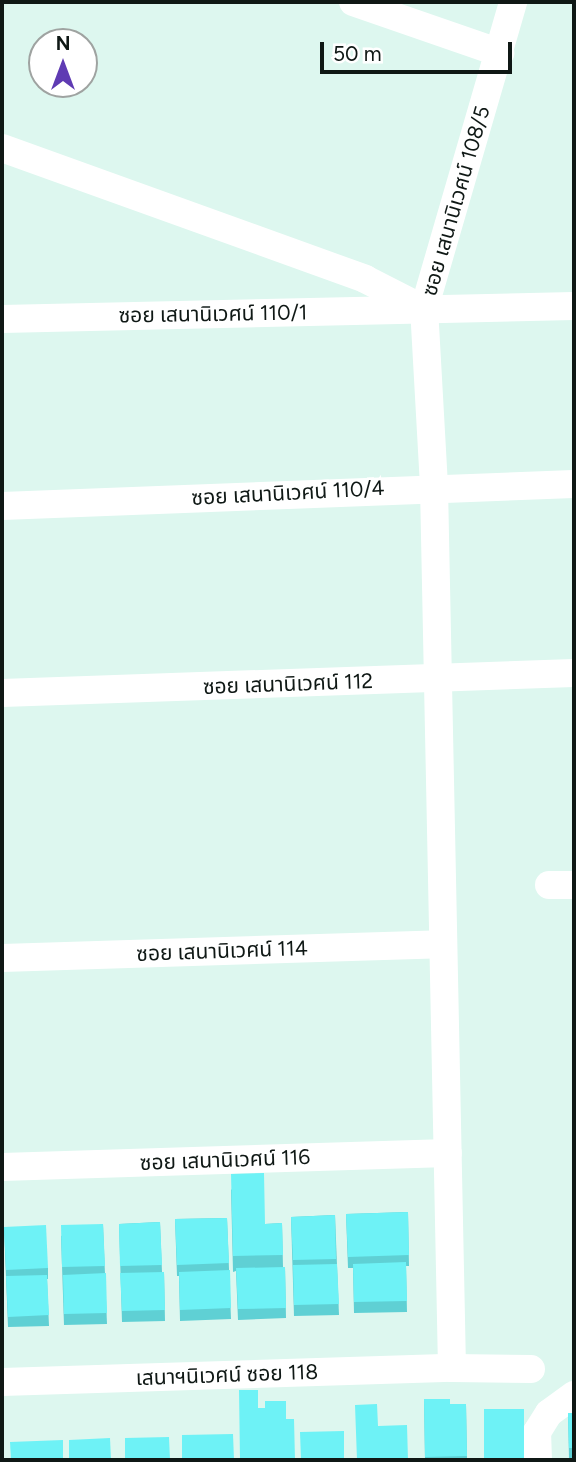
<!DOCTYPE html>
<html>
<head>
<meta charset="utf-8">
<style>
	body { margin:0 }
	#map { position:relative; width:576px; height:1462px; overflow:hidden; background:#ddf7ef; font-family:Figtree,"Noto Sans Thai",sans-serif }
	div>[style] { position:absolute }
	[style*='--x'] { left:calc(var(--x)*1px); top:calc(var(--y)*1px); width:calc(var(--w)*1px); rotate:calc(var(--a)*1deg) }
	.minor>* { height:28px; margin:-14px; padding:0 14px; transform-origin:14px; border-radius:14px; background:#fff }
	.wall>* { inset:0; background:#5fd0d4 }
	.building>* { inset:0; background:#6ef2f6 }
	span { translate:-50% -50%; white-space:nowrap; text-align:center; line-height:1.15; -webkit-text-stroke:5px #fff; paint-order:stroke }
	.street-label { font-size:21px; color:#0f1815 }
	.frame { position:absolute; inset:0; border:4px solid #0f1815; pointer-events:none }
	.north { position:absolute; left:28px; top:28px; width:70px; height:70px; box-sizing:border-box; background:#fff; border:2px solid #9fa3a1; border-radius:50%; rotate:0deg; font-size:19px; font-weight:700; line-height:28px; text-align:center; color:#0f1815 }
	.north::after { content:''; display:block; margin:auto; width:24px; height:32px; background:#5f3bb3; clip-path:polygon(50% 0,100% 100%,50% 72%,0 100%) }
	.scale { position:absolute; left:320px; top:42px; width:192px; height:32px; box-sizing:border-box; border:4px solid #0f1815; border-top:0; padding-left:9px; font-size:21px; line-height:24px; white-space:nowrap; color:#0f1815; -webkit-text-stroke:5px #fff; paint-order:stroke }
</style>
</head>
<body>
<div id="map">
	<div class="minor">
		<i style="--x:353;--y:2;--w:156;--a:19.1"></i>
		<i style="--x:2;--y:148;--w:386;--a:19.8"></i>
		<i style="--x:365;--y:279;--w:66;--a:27"></i>
		<i style="--x:2;--y:319;--w:572;--a:-1.3"></i>
		<i style="--x:2;--y:506;--w:572;--a:-2.2"></i>
		<i style="--x:2;--y:693;--w:572;--a:-2"></i>
		<i style="--x:549;--y:885;--w:25;--a:0"></i>
		<i style="--x:2;--y:958;--w:439;--a:-1.8"></i>
		<i style="--x:2;--y:1167;--w:446;--a:-1.8"></i>
		<i style="--x:452;--y:1368;--w:882;--a:-91.17"></i>
		<i style="--x:434;--y:486;--w:177;--a:-93.2"></i>
		<i style="--x:424;--y:309;--w:320;--a:-73.8"></i>
		<i style="--x:2;--y:1382;--w:450;--a:-1.8"></i>
		<i style="--x:452;--y:1368;--w:79;--a:0.7"></i>
		<i style="--x:538;--y:1460;--w:28;--a:-92"></i>
		<i style="--x:537;--y:1432;--w:22;--a:-58"></i>
		<i style="--x:549;--y:1413;--w:31;--a:-36"></i>
	</div>
	<div class="wall">
		<i style="clip-path:polygon(231px 1189px,265px 1224px,282px 1223px,283px 1267px,285px 1267px,286px 1318px,238px 1320px,236px 1271px,233px 1272px)"></i>
		<i style="clip-path:polygon(408px 1212px,409px 1266px,406px 1266px,407px 1312px,354px 1313px,353px 1268px,348px 1268px,346px 1214px)"></i>
		<i style="clip-path:polygon(335px 1215px,339px 1315px,294px 1316px,291px 1217px)"></i>
		<i style="clip-path:polygon(227px 1218px,231px 1319px,180px 1321px,179px 1276px,177px 1276px,175px 1219px)"></i>
		<i style="clip-path:polygon(160px 1222px,162px 1272px,164px 1272px,165px 1321px,122px 1322px,119px 1224px)"></i>
		<i style="clip-path:polygon(103px 1224px,107px 1324px,64px 1325px,61px 1236px)"></i>
		<i style="clip-path:polygon(4px 1227px,48px 1268px,48px 1279px,47px 1279px,49px 1326px,8px 1327px)"></i>
		<i style="clip-path:polygon(424px 1399px,450px 1404px,466px 1404px,467px 1460px,425px 1460px)"></i>
		<i style="clip-path:polygon(484px 1409px,524px 1409px,524px 1460px,484px 1460px)"></i>
		<i style="clip-path:polygon(568px 1413px,574px 1413px,574px 1459px,569px 1459px)"></i>
	</div>
	<div class="building">
		<i style="clip-path:polygon(264px 1173px,265px 1224px,282px 1223px,283px 1255px,233px 1256px,231px 1174px)"></i>
		<i style="clip-path:polygon(408px 1212px,409px 1255px,348px 1257px,346px 1214px)"></i>
		<i style="clip-path:polygon(335px 1215px,336px 1259px,293px 1260px,291px 1217px)"></i>
		<i style="clip-path:polygon(227px 1218px,229px 1263px,177px 1265px,175px 1219px)"></i>
		<i style="clip-path:polygon(160px 1222px,162px 1265px,120px 1266px,119px 1224px)"></i>
		<i style="clip-path:polygon(103px 1224px,105px 1266px,62px 1267px,61px 1225px)"></i>
		<i style="clip-path:polygon(46px 1225px,48px 1268px,6px 1270px,4px 1227px)"></i>
		<i style="clip-path:polygon(406px 1262px,407px 1301px,354px 1302px,353px 1264px)"></i>
		<i style="clip-path:polygon(337px 1264px,339px 1304px,294px 1305px,293px 1265px)"></i>
		<i style="clip-path:polygon(285px 1267px,286px 1308px,238px 1309px,236px 1268px)"></i>
		<i style="clip-path:polygon(230px 1270px,231px 1308px,180px 1310px,179px 1272px)"></i>
		<i style="clip-path:polygon(164px 1272px,165px 1310px,122px 1311px,120px 1273px)"></i>
		<i style="clip-path:polygon(106px 1273px,107px 1313px,64px 1314px,63px 1275px)"></i>
		<i style="clip-path:polygon(47px 1275px,49px 1315px,8px 1317px,6px 1276px)"></i>
		<i style="clip-path:polygon(239px 1390px,258px 1390px,258px 1408px,265px 1408px,265px 1401px,286px 1401px,286px 1419px,294px 1419px,295px 1460px,240px 1460px)"></i>
		<i style="clip-path:polygon(424px 1399px,450px 1399px,450px 1404px,466px 1404px,467px 1456px,425px 1457px)"></i>
		<i style="clip-path:polygon(377px 1404px,378px 1426px,407px 1425px,408px 1460px,357px 1460px,355px 1405px)"></i>
		<i style="clip-path:polygon(484px 1409px,524px 1409px,524px 1459px,484px 1459px)"></i>
		<i style="clip-path:polygon(568px 1413px,574px 1413px,574px 1448px,569px 1448px)"></i>
		<i style="clip-path:polygon(344px 1431px,344px 1460px,301px 1460px,300px 1432px)"></i>
		<i style="clip-path:polygon(233px 1434px,234px 1460px,182px 1460px,182px 1435px)"></i>
		<i style="clip-path:polygon(169px 1437px,170px 1460px,125px 1460px,125px 1438px)"></i>
		<i style="clip-path:polygon(110px 1438px,111px 1460px,69px 1460px,69px 1440px)"></i>
		<i style="clip-path:polygon(63px 1440px,63px 1460px,11px 1460px,10px 1442px)"></i>
	</div>
	<div class="street-label">
		<span style="left:456px;top:201px;rotate:-74deg">ซอย เสนานิเวศน์ 108/5</span>
		<span style="left:213px;top:314px;rotate:-1deg">ซอย เสนานิเวศน์ 110/1</span>
		<span style="left:288px;top:493px;rotate:-3deg">ซอย เสนานิเวศน์ 110/4</span>
		<span style="left:288px;top:684px;rotate:-2deg">ซอย เสนานิเวศน์ 112</span>
		<span style="left:222px;top:951px;rotate:-2deg">ซอย เสนานิเวศน์ 114</span>
		<span style="left:225px;top:1160px;rotate:-2deg">ซอย เสนานิเวศน์ 116</span>
		<span style="left:227px;top:1375px;rotate:-2deg">เสนาฯนิเวศน์ ซอย 118</span>
	</div>
	<div class="frame"></div>
	<div class="north">N</div>
	<div class="scale">50 m</div>
</div>
</body>
</html>
